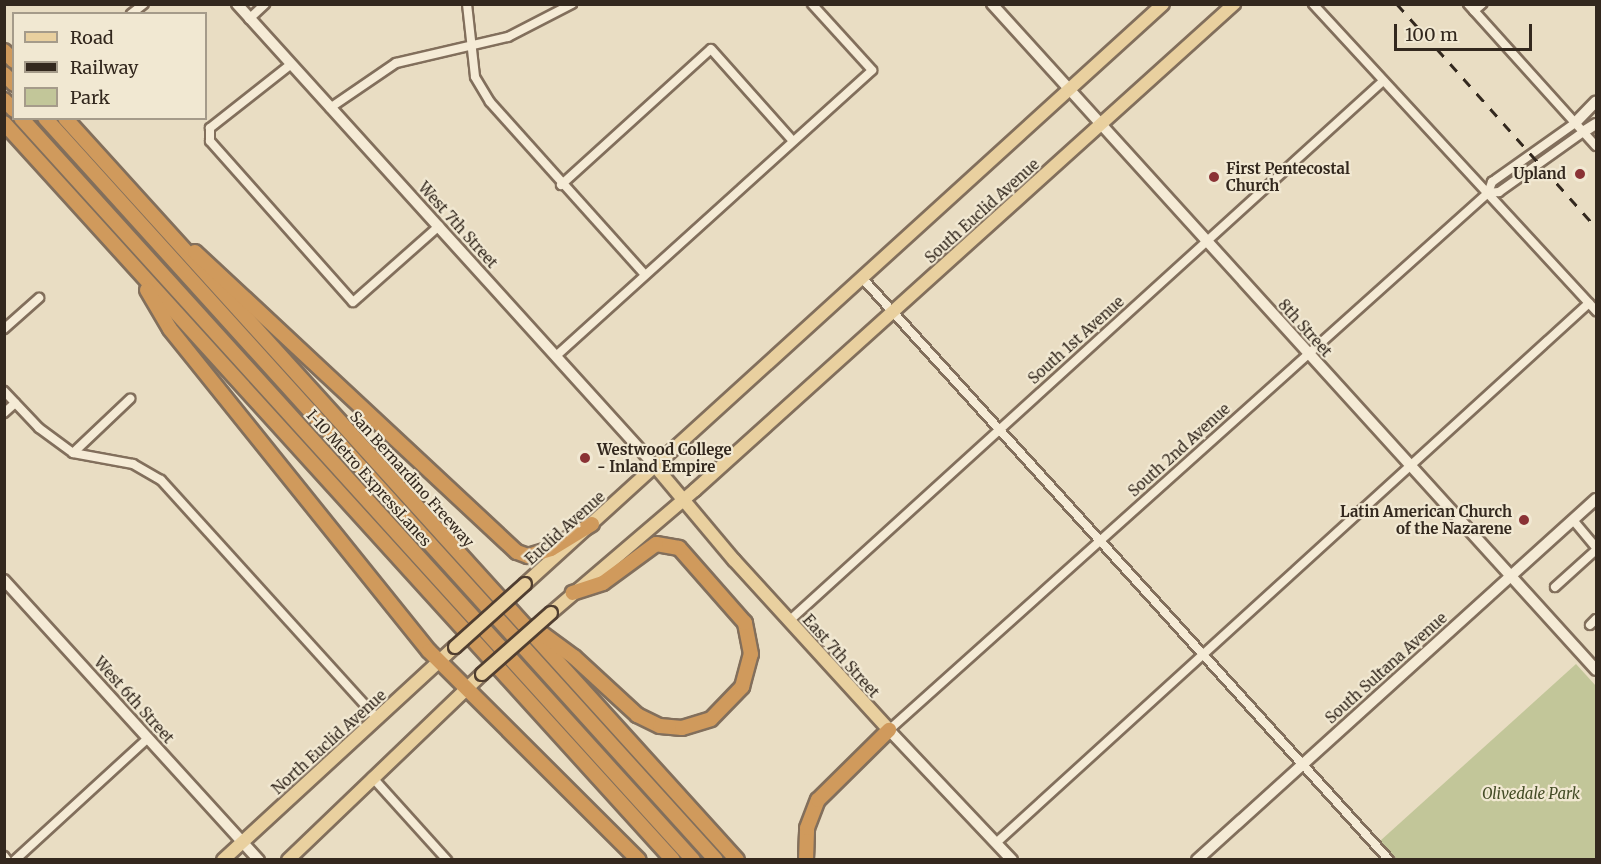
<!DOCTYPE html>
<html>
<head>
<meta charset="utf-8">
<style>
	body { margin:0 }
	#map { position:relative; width:1601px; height:864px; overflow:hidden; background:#e9ddc3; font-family:Merriweather,serif }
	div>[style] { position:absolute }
	.green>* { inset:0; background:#c2c699 }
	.roads { filter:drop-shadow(2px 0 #826f5c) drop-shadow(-2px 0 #826f5c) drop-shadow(0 2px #826f5c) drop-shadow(0 -2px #826f5c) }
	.street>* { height:8px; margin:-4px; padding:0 4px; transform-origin:4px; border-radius:4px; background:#f5ebd6 }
	.secondary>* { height:10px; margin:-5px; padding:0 5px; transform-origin:5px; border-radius:5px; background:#f5ebd6 }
	.primary>* { height:12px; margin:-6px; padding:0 6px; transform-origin:6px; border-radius:6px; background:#e9d09f }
	.highway>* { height:14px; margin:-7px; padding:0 7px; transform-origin:7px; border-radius:7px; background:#d09a5c }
	.rail>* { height:3px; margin-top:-1.5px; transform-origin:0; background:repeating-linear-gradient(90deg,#33281e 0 10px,transparent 0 20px) }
	.bridges { filter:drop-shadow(2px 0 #503e30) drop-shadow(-2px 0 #503e30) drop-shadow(0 2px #503e30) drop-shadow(0 -2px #503e30) }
	.primary-bridge>* { height:12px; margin:-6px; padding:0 6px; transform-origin:6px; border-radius:6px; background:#e9d09f }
	.dots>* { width:16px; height:16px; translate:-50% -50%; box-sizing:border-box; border:3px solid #f1e8d2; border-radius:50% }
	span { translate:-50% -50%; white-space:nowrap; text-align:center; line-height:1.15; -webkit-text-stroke:4.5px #f1e8d2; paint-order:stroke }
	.poi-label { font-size:15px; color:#33281e; font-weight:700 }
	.left { translate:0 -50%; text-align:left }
	.right { translate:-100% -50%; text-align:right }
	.street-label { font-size:15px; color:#33281e }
	.park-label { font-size:15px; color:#454d27; font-style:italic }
	.frame { position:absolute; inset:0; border:6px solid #33281e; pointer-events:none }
	.legend { position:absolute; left:12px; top:12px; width:195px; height:108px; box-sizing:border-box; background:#f1e8d2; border:2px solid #a59b8a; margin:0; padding:8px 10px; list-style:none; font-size:18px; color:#33281e }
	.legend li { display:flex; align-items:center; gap:12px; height:30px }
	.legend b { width:30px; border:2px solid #a59b8a }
	.scale { position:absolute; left:1394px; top:24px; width:138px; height:27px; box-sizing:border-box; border:3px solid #33281e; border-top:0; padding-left:8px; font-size:18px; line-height:21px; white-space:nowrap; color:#33281e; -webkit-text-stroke:4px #f1e8d2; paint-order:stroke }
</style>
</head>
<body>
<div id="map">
	<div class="green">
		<div style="clip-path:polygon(1576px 664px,1596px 686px,1596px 859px,1397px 859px,1380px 841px)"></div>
	</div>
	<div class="roads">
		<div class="street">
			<div style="left:467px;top:4px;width:73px;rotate:83.7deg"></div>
			<div style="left:475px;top:77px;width:29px;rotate:59deg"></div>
			<div style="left:490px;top:102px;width:232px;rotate:48.1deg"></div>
			<div style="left:1313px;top:4px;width:418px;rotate:47.3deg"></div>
			<div style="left:1468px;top:4px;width:191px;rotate:48deg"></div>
			<div style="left:1474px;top:11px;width:11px;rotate:-41deg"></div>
			<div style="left:131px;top:14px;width:16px;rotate:-38deg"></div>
			<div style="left:249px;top:19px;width:22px;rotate:-43deg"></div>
			<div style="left:290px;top:65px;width:102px;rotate:141.8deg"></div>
			<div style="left:210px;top:128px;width:13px;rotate:90deg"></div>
			<div style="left:210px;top:141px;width:215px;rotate:48.4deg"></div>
			<div style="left:353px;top:302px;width:115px;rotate:-41.5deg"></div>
			<div style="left:330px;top:108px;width:80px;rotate:-34.3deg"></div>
			<div style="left:396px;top:63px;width:115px;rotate:-13.1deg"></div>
			<div style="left:508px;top:37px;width:72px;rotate:-27.3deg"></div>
			<div style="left:561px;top:185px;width:202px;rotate:-42.2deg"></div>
			<div style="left:711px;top:49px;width:123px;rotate:48.3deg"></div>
			<div style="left:1488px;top:193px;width:11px;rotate:-5deg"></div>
			<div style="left:1499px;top:192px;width:103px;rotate:-35.5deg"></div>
			<div style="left:863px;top:279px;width:784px;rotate:47.84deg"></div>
			<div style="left:4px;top:329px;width:47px;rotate:-41.5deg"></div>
			<div style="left:556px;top:356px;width:426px;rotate:-42.1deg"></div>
			<div style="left:872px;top:70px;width:89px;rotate:-132.3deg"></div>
			<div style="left:4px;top:391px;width:51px;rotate:46.6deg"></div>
			<div style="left:39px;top:428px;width:42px;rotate:36.3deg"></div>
			<div style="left:73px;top:453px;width:61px;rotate:10.4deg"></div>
			<div style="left:133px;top:464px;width:32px;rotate:30deg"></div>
			<div style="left:161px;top:480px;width:321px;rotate:47.8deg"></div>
			<div style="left:4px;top:413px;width:15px;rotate:-42deg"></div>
			<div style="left:73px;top:453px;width:79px;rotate:-43.5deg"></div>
			<div style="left:1573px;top:520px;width:35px;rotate:50deg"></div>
			<div style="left:1555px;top:587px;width:55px;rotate:-42.1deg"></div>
			<div style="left:789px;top:621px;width:803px;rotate:-42.27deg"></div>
			<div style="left:1590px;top:625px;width:8px;rotate:-45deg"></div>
			<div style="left:889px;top:730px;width:804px;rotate:-41.88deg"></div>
			<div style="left:1488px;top:193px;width:12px;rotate:-70deg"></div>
			<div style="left:1492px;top:182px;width:102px;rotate:-35.4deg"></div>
			<div style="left:372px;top:777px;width:112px;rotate:47.9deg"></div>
			<div style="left:996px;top:843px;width:802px;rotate:-42.32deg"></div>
			<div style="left:4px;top:856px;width:5px;rotate:53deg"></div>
			<div style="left:15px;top:860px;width:180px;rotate:-42.5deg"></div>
		</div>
		<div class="secondary">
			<div style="left:237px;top:4px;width:623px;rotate:47.86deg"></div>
			<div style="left:992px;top:4px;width:899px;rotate:47.79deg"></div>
			<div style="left:1575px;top:123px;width:30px;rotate:-46deg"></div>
			<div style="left:1583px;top:132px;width:15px;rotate:-32deg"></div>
			<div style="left:4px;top:580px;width:379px;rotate:47.7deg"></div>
			<div style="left:889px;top:730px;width:179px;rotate:46.6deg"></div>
			<div style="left:1197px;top:860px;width:538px;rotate:-42.14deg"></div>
		</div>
		<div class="primary">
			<div style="left:655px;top:466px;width:123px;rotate:50deg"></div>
			<div style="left:734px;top:560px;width:230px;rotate:47.6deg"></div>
			<div style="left:525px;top:584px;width:862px;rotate:-42.27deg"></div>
			<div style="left:551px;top:613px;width:189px;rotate:-40.5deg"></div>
			<div style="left:695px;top:490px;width:726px;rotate:-42.04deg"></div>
			<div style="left:223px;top:860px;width:315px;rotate:-42.6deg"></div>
			<div style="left:288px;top:860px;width:269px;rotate:-43.8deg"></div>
		</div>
		<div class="highway">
			<div style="left:4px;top:51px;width:14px;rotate:45deg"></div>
			<div style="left:4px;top:74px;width:14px;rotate:45deg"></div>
			<div style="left:4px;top:100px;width:14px;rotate:45deg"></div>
			<div style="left:21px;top:118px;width:1001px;rotate:47.83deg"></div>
			<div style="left:45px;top:118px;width:1000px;rotate:47.88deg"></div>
			<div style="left:65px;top:118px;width:1001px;rotate:47.83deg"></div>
			<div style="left:4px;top:123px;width:995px;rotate:47.77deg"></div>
			<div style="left:195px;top:252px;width:440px;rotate:43deg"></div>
			<div style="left:517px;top:552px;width:12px;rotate:20deg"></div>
			<div style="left:528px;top:556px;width:24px;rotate:-17deg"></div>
			<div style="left:551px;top:549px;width:48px;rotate:-31.4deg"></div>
			<div style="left:147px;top:290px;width:45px;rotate:59.5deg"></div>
			<div style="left:170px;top:329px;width:413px;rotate:51.2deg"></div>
			<div style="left:429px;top:651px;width:296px;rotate:44.9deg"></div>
			<div style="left:533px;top:627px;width:51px;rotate:36.2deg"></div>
			<div style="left:574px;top:657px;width:86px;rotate:42.6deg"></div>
			<div style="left:637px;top:715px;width:25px;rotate:26deg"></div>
			<div style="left:660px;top:726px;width:22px;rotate:5deg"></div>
			<div style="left:682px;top:728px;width:30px;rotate:-17deg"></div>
			<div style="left:711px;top:719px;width:45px;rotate:-45.9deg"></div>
			<div style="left:742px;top:687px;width:34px;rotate:-75deg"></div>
			<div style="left:751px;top:654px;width:32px;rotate:-101deg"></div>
			<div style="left:745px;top:623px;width:100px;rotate:-131.3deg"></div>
			<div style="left:679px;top:548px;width:23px;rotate:-170deg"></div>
			<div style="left:656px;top:544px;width:66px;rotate:143.7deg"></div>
			<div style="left:603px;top:583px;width:32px;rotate:162deg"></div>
			<div style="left:806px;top:860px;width:32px;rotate:-88deg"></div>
			<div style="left:807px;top:828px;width:30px;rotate:-69deg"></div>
			<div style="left:818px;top:800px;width:100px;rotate:-44.6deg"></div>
		</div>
	</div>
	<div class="rail">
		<div style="left:1397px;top:4px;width:299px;rotate:48.3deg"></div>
	</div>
	<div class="bridges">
		<div class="primary-bridge">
			<div style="left:455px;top:647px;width:94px;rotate:-42deg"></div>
			<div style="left:482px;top:674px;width:92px;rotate:-41.5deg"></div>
		</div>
	</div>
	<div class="dots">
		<div style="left:1580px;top:174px;background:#8a3235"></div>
		<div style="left:1214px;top:177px;background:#8a3235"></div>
		<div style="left:585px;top:458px;background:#8a3235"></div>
		<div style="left:1524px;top:520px;background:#8a3235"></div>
	</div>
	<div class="poi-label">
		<span class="left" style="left:1226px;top:177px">First Pentecostal<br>Church</span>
		<span class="right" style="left:1566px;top:174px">Upland</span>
		<span class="left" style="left:597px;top:458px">Westwood College<br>- Inland Empire</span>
		<span class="right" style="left:1512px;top:520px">Latin American Church<br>of the Nazarene</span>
	</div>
	<div class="street-label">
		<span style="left:982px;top:211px;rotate:-42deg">South Euclid Avenue</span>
		<span style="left:458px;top:225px;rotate:48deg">West 7th Street</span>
		<span style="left:1305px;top:328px;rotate:48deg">8th Street</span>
		<span style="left:1076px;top:340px;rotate:-42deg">South 1st Avenue</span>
		<span style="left:1179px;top:450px;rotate:-42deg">South 2nd Avenue</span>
		<span style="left:369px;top:478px;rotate:48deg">I-10 Metro ExpressLanes</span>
		<span style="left:412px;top:479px;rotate:48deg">San Bernardino Freeway</span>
		<span style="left:565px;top:528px;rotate:-42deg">Euclid Avenue</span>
		<span style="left:841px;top:656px;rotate:48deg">East 7th Street</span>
		<span style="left:1386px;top:668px;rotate:-42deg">South Sultana Avenue</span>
		<span style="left:134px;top:700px;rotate:48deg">West 6th Street</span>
		<span style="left:329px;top:742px;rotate:-42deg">North Euclid Avenue</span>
	</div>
	<div class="park-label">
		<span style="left:1531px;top:794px">Olivedale Park</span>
	</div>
	<div class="frame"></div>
	<ul class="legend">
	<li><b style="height:8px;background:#e9d09f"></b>Road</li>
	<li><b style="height:8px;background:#33281e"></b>Railway</li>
	<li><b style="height:16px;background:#c2c699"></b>Park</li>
	</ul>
	<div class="scale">100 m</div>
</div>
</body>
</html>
